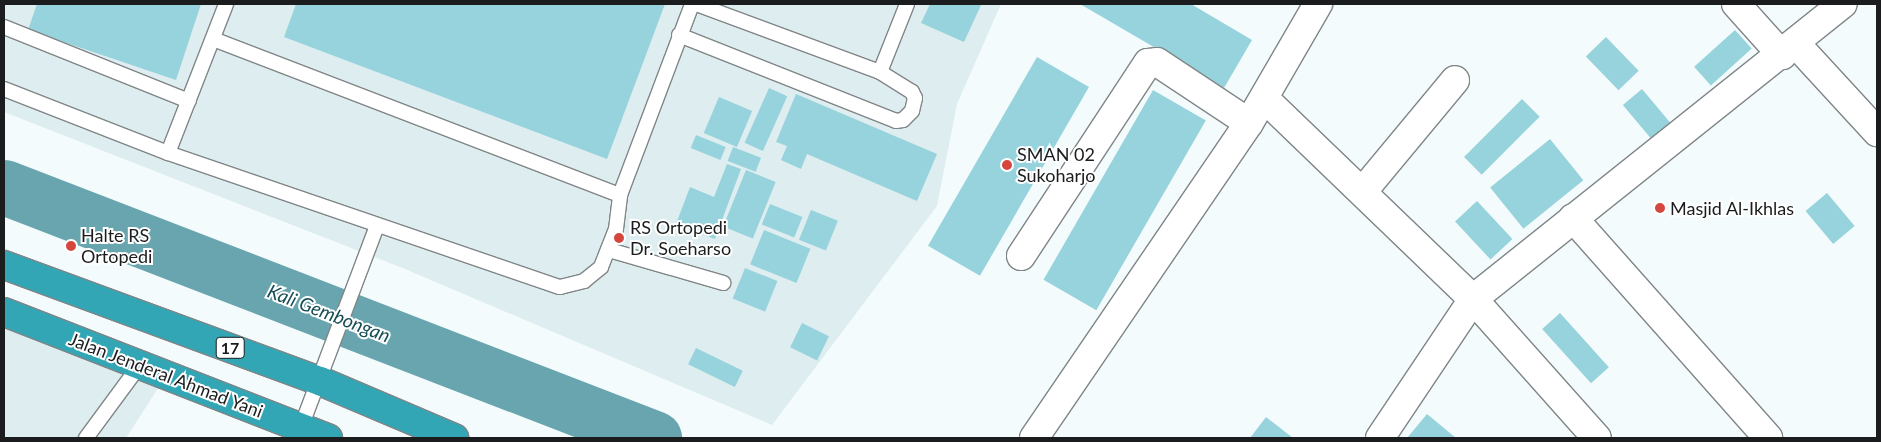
<!DOCTYPE html>
<html>
<head>
<meta charset="utf-8">
<style>
	body { margin:0 }
	#map { position:relative; width:1881px; height:442px; overflow:hidden; background:#f4fbfc; font-family:Lato,sans-serif }
	div>[style] { position:absolute }
	.built>* { inset:0; background:#deedef }
	.river>* { height:55px; margin:-27.5px; padding:0 27.5px; transform-origin:27.5px; border-radius:27.5px; background:#69a5ae }
	.building>* { inset:0; background:#97d3dc; transform-origin:0 0 }
	.roads { filter:drop-shadow(1px 0 #808687) drop-shadow(-1px 0 #808687) drop-shadow(0 1px #808687) drop-shadow(0 -1px #808687) }
	.lane>* { height:14px; margin:-7px; padding:0 7px; transform-origin:7px; border-radius:7px; background:#fff }
	.street>* { height:28px; margin:-14px; padding:0 14px; transform-origin:14px; border-radius:14px; background:#fff }
	.highway>* { height:28px; margin:-14px; padding:0 14px; transform-origin:14px; border-radius:14px; background:#33a6b5 }
	.dots>* { width:14px; height:14px; translate:-50% -50%; box-sizing:border-box; border:2px solid #fff; border-radius:50% }
	span { translate:-50% -50%; white-space:nowrap; text-align:center; line-height:1.15; -webkit-text-stroke:4px #fff; paint-order:stroke }
	.shield-label span { padding:1px 4px; background:#fff; border:1px solid; border-radius:4px; -webkit-text-stroke-width:0 }
	.shield-label { font-size:16px; color:#1a1c1d; font-weight:700 }
	.poi-label { font-size:18px; color:#1a1c1d }
	.left { translate:0 -50%; text-align:left }
	.street-label { font-size:18px; color:#1a1c1d }
	.water-label { font-size:19px; color:#174d54; font-style:italic }
	.frame { position:absolute; inset:0; border:5px solid #1a1c1d; pointer-events:none }
</style>
</head>
<body>
<div id="map">
	<div class="built">
		<div style="clip-path:polygon(4px 4px,1001px 4px,957px 104px,937px 206px,772px 425px,405px 269px,4px 112px)"></div>
		<div style="clip-path:polygon(4px 326px,162px 382px,126px 438px,4px 438px)"></div>
	</div>
	<div class="river">
		<div style="left:4px;top:187px;width:697px;rotate:21.11deg"></div>
	</div>
	<div class="building">
		<div style="clip-path:polygon(37px 4px,201px 4px,176px 80px,28px 30px)"></div>
		<div style="clip-path:polygon(296px 4px,665px 4px,607px 159px,284px 37px)"></div>
		<div style="clip-path:polygon(930px 4px,981px 5px,964px 42px,921px 23px)"></div>
		<div style="clip-path:polygon(1080px 4px,1191px 4px,1252px 40px,1224px 88px)"></div>
		<div style="left:1735px;top:30px;width:25px;height:55px;rotate:48deg"></div>
		<div style="left:1606px;top:37px;width:47px;height:28px;rotate:46deg"></div>
		<div style="left:1037px;top:57px;width:60px;height:218px;rotate:30deg"></div>
		<div style="left:769px;top:88px;width:20px;height:60px;rotate:24deg"></div>
		<div style="left:1642px;top:89px;width:48px;height:25px;rotate:50deg"></div>
		<div style="left:1153px;top:90px;width:61px;height:219px;rotate:30deg"></div>
		<div style="clip-path:polygon(796px 94px,937px 154px,917px 201px,807px 154px,801px 169px,781px 160px,787px 146px,776px 142px)"></div>
		<div style="left:719px;top:97px;width:36px;height:39px;rotate:23deg"></div>
		<div style="left:1522px;top:99px;width:25px;height:82px;rotate:45deg"></div>
		<div style="left:696px;top:135px;width:32px;height:14px;rotate:22deg"></div>
		<div style="left:1550px;top:139px;width:53px;height:77px;rotate:51deg"></div>
		<div style="left:733px;top:147px;width:30px;height:15px;rotate:21deg"></div>
		<div style="clip-path:polygon(727px 164px,741px 169px,715px 239px,676px 224px,690px 187px,714px 197px)"></div>
		<div style="left:746px;top:170px;width:32px;height:61px;rotate:22deg"></div>
		<div style="left:1827px;top:193px;width:43px;height:28px;rotate:50deg"></div>
		<div style="left:1477px;top:201px;width:52px;height:30px;rotate:47deg"></div>
		<div style="left:770px;top:204px;width:35px;height:22px;rotate:22deg"></div>
		<div style="left:811px;top:210px;width:29px;height:32px;rotate:22deg"></div>
		<div style="left:764px;top:230px;width:50px;height:37px;rotate:22deg"></div>
		<div style="left:745px;top:268px;width:35px;height:33px;rotate:22deg"></div>
		<div style="left:1560px;top:313px;width:73px;height:24px;rotate:48deg"></div>
		<div style="left:802px;top:323px;width:30px;height:27px;rotate:26deg"></div>
		<div style="left:696px;top:348px;width:52px;height:18px;rotate:26deg"></div>
		<div style="clip-path:polygon(1427px 414px,1456px 438px,1407px 438px)"></div>
		<div style="clip-path:polygon(1266px 417px,1293px 438px,1250px 438px)"></div>
	</div>
	<div class="roads">
		<div class="lane">
			<div style="left:4px;top:27px;width:199px;rotate:21.8deg"></div>
			<div style="left:679px;top:35px;width:233px;rotate:21.6deg"></div>
			<div style="left:896px;top:121px;width:7px;rotate:-8deg"></div>
			<div style="left:903px;top:120px;width:13px;rotate:-45deg"></div>
			<div style="left:912px;top:111px;width:13px;rotate:-77deg"></div>
			<div style="left:915px;top:98px;width:7px;rotate:-117deg"></div>
			<div style="left:912px;top:92px;width:38px;rotate:-148deg"></div>
			<div style="left:880px;top:72px;width:196px;rotate:-159.7deg"></div>
			<div style="left:213px;top:39px;width:436px;rotate:21deg"></div>
			<div style="left:620px;top:195px;width:204px;rotate:-69.3deg"></div>
			<div style="left:880px;top:72px;width:73px;rotate:-68.3deg"></div>
			<div style="left:4px;top:89px;width:176px;rotate:21.3deg"></div>
			<div style="left:168px;top:153px;width:160px;rotate:-68.7deg"></div>
			<div style="left:168px;top:153px;width:414px;rotate:18.9deg"></div>
			<div style="left:560px;top:287px;width:25px;rotate:-14deg"></div>
			<div style="left:584px;top:281px;width:22px;rotate:-39deg"></div>
			<div style="left:601px;top:267px;width:41px;rotate:-68.5deg"></div>
			<div style="left:616px;top:229px;width:34px;rotate:-83deg"></div>
			<div style="left:609px;top:250px;width:119px;rotate:16.1deg"></div>
			<div style="left:301px;top:427px;width:215px;rotate:-69.3deg"></div>
			<div style="left:86px;top:438px;width:89px;rotate:-53.6deg"></div>
		</div>
		<div class="street">
			<div style="left:1736px;top:4px;width:69px;rotate:48deg"></div>
			<div style="left:1796px;top:44px;width:120px;rotate:47.4deg"></div>
			<div style="left:1265px;top:99px;width:289px;rotate:43.9deg"></div>
			<div style="left:1473px;top:299px;width:186px;rotate:48.3deg"></div>
			<div style="left:1363px;top:191px;width:144px;rotate:-50.3deg"></div>
			<div style="left:1573px;top:218px;width:294px;rotate:48.4deg"></div>
			<div style="left:1021px;top:256px;width:231px;rotate:-56.7deg"></div>
			<div style="left:1148px;top:63px;width:9px;rotate:-6deg"></div>
			<div style="left:1157px;top:62px;width:110px;rotate:33.5deg"></div>
			<div style="left:1034px;top:438px;width:381px;rotate:-55.7deg"></div>
			<div style="left:1249px;top:123px;width:138px;rotate:-59.9deg"></div>
			<div style="left:1380px;top:438px;width:167px;rotate:-56.2deg"></div>
			<div style="left:1473px;top:299px;width:473px;rotate:-38.6deg"></div>
		</div>
		<div class="highway">
			<div style="left:4px;top:265px;width:337px;rotate:20.2deg"></div>
			<div style="left:320px;top:381px;width:146px;rotate:23deg"></div>
			<div style="left:4px;top:312px;width:348px;rotate:21.3deg"></div>
		</div>
	</div>
	<div class="dots">
		<div style="left:1007px;top:165px;background:#d5473e"></div>
		<div style="left:1660px;top:208px;background:#d5473e"></div>
		<div style="left:619px;top:238px;background:#d5473e"></div>
		<div style="left:71px;top:246px;background:#d5473e"></div>
	</div>
	<div class="shield-label">
		<span style="left:230px;top:348px">17</span>
	</div>
	<div class="poi-label">
		<span class="left" style="left:1017px;top:165px">SMAN 02<br>Sukoharjo</span>
		<span class="left" style="left:1670px;top:208px">Masjid Al-Ikhlas</span>
		<span class="left" style="left:630px;top:238px">RS Ortopedi<br>Dr. Soeharso</span>
		<span class="left" style="left:81px;top:246px">Halte RS<br>Ortopedi</span>
	</div>
	<div class="street-label">
		<span style="left:166px;top:375px;rotate:21deg">Jalan Jenderal Ahmad Yani</span>
	</div>
	<div class="water-label">
		<span style="left:329px;top:313px;rotate:21deg">Kali Gembongan</span>
	</div>
	<div class="frame"></div>
</div>
</body>
</html>
